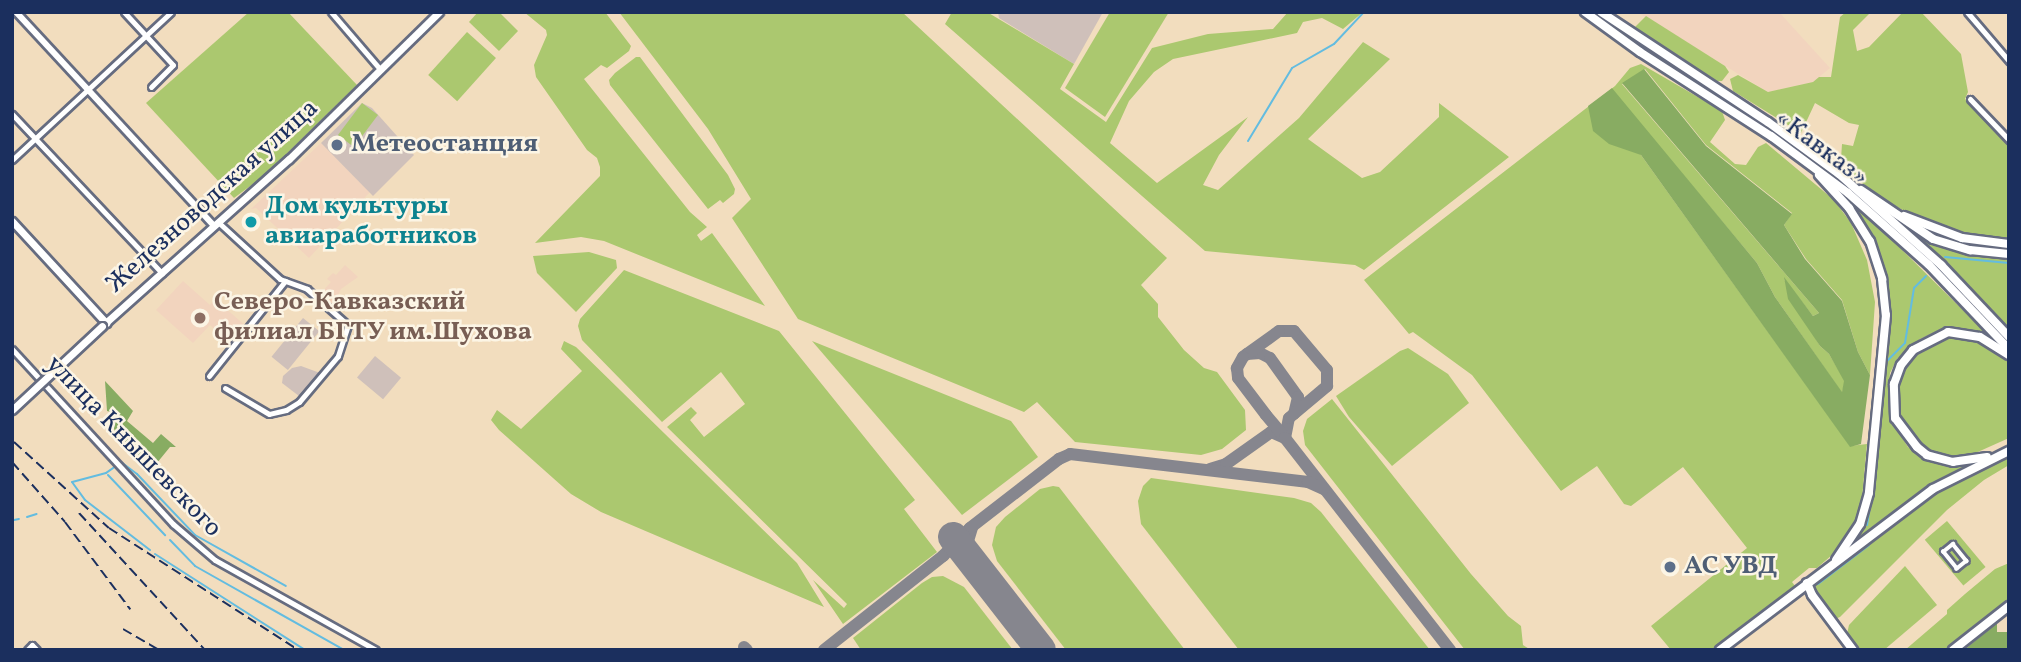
<!DOCTYPE html>
<html>
<head>
<meta charset="utf-8">
<style>
	body { margin:0 }
	#map { position:relative; width:2021px; height:662px; overflow:hidden; background:#f2ddbe; font-family:Vollkorn,serif }
	div>[style] { position:absolute }
	.built>* { inset:0; background:#f2d4be }
	.industrial>* { inset:0; background:#cfc0ba; transform-origin:0 0 }
	.green>* { inset:0; background:#abc86f; transform-origin:0 0 }
	.forest>* { inset:0; background:#88ac62 }
	.stream>* { height:2px; margin:-1px; padding:0 1px; transform-origin:1px; border-radius:1px; background:#63bce0 }
	.taxiway>* { height:12px; margin:-6px; padding:0 6px; transform-origin:6px; border-radius:6px; background:#86868e }
	.runway>* { height:30px; margin:-15px; padding:0 15px; transform-origin:15px; border-radius:15px; background:#86868e }
	.roads { filter:drop-shadow(2px 0 #666c80) drop-shadow(-2px 0 #666c80) drop-shadow(0 2px #666c80) drop-shadow(0 -2px #666c80) }
	.pedestrian>* { height:3.5px; margin:-1.75px; padding:0 1.75px; transform-origin:1.75px; border-radius:1.75px; background:#fff }
	.minor>* { height:5px; margin:-2.5px; padding:0 2.5px; transform-origin:2.5px; border-radius:2.5px; background:#fff }
	.tertiary>* { height:6px; margin:-3px; padding:0 3px; transform-origin:3px; border-radius:3px; background:#fff }
	.secondary>* { height:7px; margin:-3.5px; padding:0 3.5px; transform-origin:3.5px; border-radius:3.5px; background:#fff }
	.primary>* { height:8px; margin:-4px; padding:0 4px; transform-origin:4px; border-radius:4px; background:#fff }
	.trunk>* { height:8px; margin:-4px; padding:0 4px; transform-origin:4px; border-radius:4px; background:#fff }
	.rail>* { height:2px; margin-top:-1px; transform-origin:0; background:repeating-linear-gradient(90deg,#1b2f5e 0 10px,transparent 0 15px) }
	.bridges { filter:drop-shadow(2px 0 #666c80) drop-shadow(-2px 0 #666c80) drop-shadow(0 2px #666c80) drop-shadow(0 -2px #666c80) }
	.secondary-bridge>* { height:7px; margin:-3.5px; padding:0 3.5px; transform-origin:3.5px; border-radius:3.5px; background:#fff }
	.dots>* { width:19px; height:19px; translate:-50% -50%; box-sizing:border-box; border:4px solid #fcf5e5; border-radius:50% }
	span { translate:-50% -50%; white-space:nowrap; text-align:center; line-height:1.15; -webkit-text-stroke:5px #fcf5e5; paint-order:stroke }
	.service-label { font-size:26px; color:#4e5e75; font-weight:700 }
	.left { translate:0 -50%; text-align:left }
	.street-label { font-size:26px; color:#1b2f5e }
	.culture-label { font-size:26px; color:#0d838f; font-weight:700 }
	.education-label { font-size:26px; color:#785e54; font-weight:700 }
	.frame { position:absolute; inset:0; border:14px solid #1b2f5e; pointer-events:none }
</style>
</head>
<body>
<div id="map">
	<div class="built">
		<div style="clip-path:polygon(1637px 12px,1779px 12px,1830px 68px,1813px 82px,1768px 92px)"></div>
		<div style="clip-path:polygon(321px 143px,370px 192px,309px 258px,256px 208px,251px 209px)"></div>
		<div style="clip-path:polygon(345px 265px,358px 277px,341px 289px,333px 306px,320px 294px,331px 282px,327px 279px,333px 273px,336px 275px)"></div>
		<div style="clip-path:polygon(183px 281px,210px 305px,215px 299px,248px 328px,232px 345px,210px 325px,193px 343px,156px 310px)"></div>
	</div>
	<div class="industrial">
		<div style="clip-path:polygon(998px 12px,1103px 12px,1074px 64px,999px 18px)"></div>
		<div style="clip-path:polygon(362px 103px,372px 108px,414px 155px,373px 196px,321px 143px)"></div>
		<div style="left:303px;top:318px;width:21px;height:50px;rotate:39deg"></div>
		<div style="left:375px;top:356px;width:34px;height:28px;rotate:40deg"></div>
		<div style="clip-path:polygon(301px 366px,320px 373px,299px 396px,282px 383px,283px 376px,292px 368px)"></div>
	</div>
	<div class="green">
		<div style="clip-path:polygon(249px 12px,288px 12px,357px 85px,265px 175px,234px 198px,146px 103px)"></div>
		<div style="clip-path:polygon(478px 12px,499px 12px,518px 31px,499px 51px,469px 22px)"></div>
		<div style="clip-path:polygon(524px 12px,605px 12px,631px 46px,629px 51px,607px 68px,601px 65px,584px 79px,690px 212px,707px 227px,697px 235px,701px 241px,712px 233px,765px 306px,604px 241px,581px 237px,535px 243px,600px 176px,600px 167px,597px 158px,587px 150px,536px 77px,534px 65px,547px 35px,546px 30px)"></div>
		<div style="clip-path:polygon(619px 12px,902px 12px,1167px 258px,1141px 285px,1158px 304px,1158px 317px,1184px 350px,1204px 368px,1217px 372px,1245px 410px,1246px 430px,1222px 449px,1201px 455px,1075px 442px,1037px 402px,1024px 412px,798px 319px,732px 218px,751px 199px,708px 129px)"></div>
		<div style="clip-path:polygon(952px 12px,987px 12px,1074px 64px,1060px 89px,1106px 122px,1152px 48px,1208px 34px,1273px 29px,1288px 12px,1363px 12px,1343px 29px,1322px 18px,1303px 22px,1297px 33px,1173px 59px,1154px 72px,1129px 101px,1110px 143px,1157px 183px,1248px 117px,1219px 155px,1203px 185px,1218px 190px,1299px 118px,1363px 42px,1390px 59px,1308px 139px,1362px 178px,1380px 172px,1439px 117px,1439px 103px,1509px 157px,1364px 270px,1355px 265px,1205px 251px,945px 24px)"></div>
		<div style="clip-path:polygon(1110px 12px,1169px 12px,1105px 117px,1065px 88px)"></div>
		<div style="clip-path:polygon(1846px 12px,1871px 12px,1853px 30px,1857px 51px,1869px 47px,1903px 12px,1921px 12px,1961px 54px,1968px 92px,1965px 99px,2009px 145px,2009px 238px,1974px 236px,1927px 223px,1890px 203px,1847px 172px,1841px 159px,1842px 144px,1853px 146px,1859px 125px,1849px 123px,1815px 103px,1801px 133px,1733px 91px,1730px 79px,1738px 75px,1768px 92px,1813px 82px,1819px 77px,1831px 77px,1840px 17px)"></div>
		<div style="clip-path:polygon(1646px 16px,1725px 66px,1729px 72px,1722px 81px,1717px 81px,1644px 38px,1635px 27px)"></div>
		<div style="left:467px;top:32px;width:39px;height:58px;rotate:42deg"></div>
		<div style="clip-path:polygon(636px 57px,640px 57px,728px 175px,735px 189px,734px 194px,723px 203px,720px 200px,708px 209px,610px 85px,609px 80px,615px 73px)"></div>
		<div style="clip-path:polygon(1641px 64px,1722px 111px,1725px 120px,1710px 142px,1735px 164px,1746px 165px,1758px 147px,1766px 143px,1834px 200px,1851px 223px,1867px 260px,1875px 302px,1870px 375px,1858px 352px,1842px 300px,1806px 259px,1784px 225px,1792px 213px,1706px 145px,1645px 69px,1622px 84px,1819px 313px,1813px 316px,1784px 279px,1808px 326px,1820px 346px,1829px 354px,1845px 381px,1842px 393px,1775px 297px,1757px 263px,1611px 89px,1641px 155px,1850px 446px,1867px 444px,1861px 510px,1840px 548px,1817px 568px,1809px 568px,1792px 582px,1795px 586px,1712px 650px,1671px 650px,1651px 626px,1747px 548px,1683px 467px,1631px 506px,1624px 504px,1597px 466px,1561px 491px,1472px 375px,1413px 332px,1409px 334px,1364px 280px,1615px 86px,1630px 68px)"></div>
		<div style="left:362px;top:103px;width:20px;height:40px;rotate:37deg"></div>
		<div style="clip-path:polygon(1844px 196px,1873px 221px,1992px 339px,1962px 330px,1941px 329px,1920px 339px,1897px 359px,1890px 373px,1888px 404px,1890px 420px,1899px 433px,1908px 447px,1926px 459px,1947px 466px,1972px 465px,1948px 477px,1855px 542px,1861px 527px,1889px 317px,1865px 228px)"></div>
		<div style="clip-path:polygon(1910px 231px,1958px 252px,2009px 258px,2009px 333px)"></div>
		<div style="clip-path:polygon(589px 252px,616px 260px,617px 268px,576px 312px,537px 273px,533px 256px)"></div>
		<div style="clip-path:polygon(624px 270px,779px 331px,915px 500px,904px 509px,937px 552px,843px 624px,813px 580px,844px 608px,847px 604px,667px 427px,691px 407px,697px 413px,690px 420px,704px 437px,745px 404px,721px 372px,662px 422px,582px 340px,578px 326px,580px 319px)"></div>
		<div style="clip-path:polygon(1958px 336px,1975px 340px,2009px 362px,2009px 438px,1971px 455px,1951px 457px,1927px 451px,1912px 439px,1898px 416px,1898px 386px,1910px 359px,1921px 349px,1944px 338px)"></div>
		<div style="clip-path:polygon(564px 341px,576px 347px,797px 563px,824px 607px,601px 512px,571px 494px,499px 430px,491px 420px,497px 410px,521px 429px,582px 371px,561px 349px)"></div>
		<div style="clip-path:polygon(812px 341px,1011px 421px,1038px 457px,962px 515px)"></div>
		<div style="clip-path:polygon(1408px 348px,1448px 374px,1469px 403px,1392px 466px,1349px 417px,1336px 396px,1400px 351px)"></div>
		<div style="clip-path:polygon(1332px 399px,1471px 574px,1508px 616px,1521px 626px,1523px 645px,1531px 650px,1465px 650px,1305px 445px,1303px 431px,1307px 419px)"></div>
		<div style="clip-path:polygon(2009px 454px,2009px 465px,1984px 480px,1947px 510px,1840px 617px,1835px 619px,1812px 590px,1813px 584px,1942px 489px)"></div>
		<div style="clip-path:polygon(1151px 478px,1294px 498px,1311px 503px,1321px 512px,1430px 650px,1239px 650px,1141px 524px,1138px 501px,1143px 486px)"></div>
		<div style="clip-path:polygon(1053px 486px,1059px 487px,1185px 650px,1066px 650px,997px 561px,992px 545px,996px 527px,1005px 517px,1040px 489px)"></div>
		<div style="left:1947px;top:521px;width:60px;height:29px;rotate:50deg"></div>
		<div style="clip-path:polygon(2009px 563px,2009px 600px,1947px 650px,1905px 650px,1947px 614px,1947px 610px,1965px 594px,1995px 569px)"></div>
		<div style="clip-path:polygon(1905px 566px,1937px 605px,1884px 650px,1860px 650px,1847px 634px,1849px 625px)"></div>
		<div style="clip-path:polygon(943px 576px,964px 587px,1013px 650px,861px 650px,853px 638px,922px 583px,932px 577px)"></div>
	</div>
	<div class="forest">
		<div style="clip-path:polygon(1644px 69px,1706px 146px,1792px 214px,1784px 225px,1805px 259px,1842px 301px,1858px 352px,1870px 375px,1861px 444px,1850px 447px,1641px 155px,1609px 144px,1593px 131px,1588px 106px,1612px 88px,1757px 263px,1775px 297px,1842px 392px,1844px 381px,1829px 354px,1820px 346px,1788px 299px,1784px 277px,1813px 316px,1819px 313px,1622px 83px)"></div>
		<div style="clip-path:polygon(105px 381px,133px 411px,127px 421px,153px 443px,161px 434px,176px 447px,170px 447px,152px 469px,115px 432px,113px 425px,115px 413px,107px 411px)"></div>
		<div style="clip-path:polygon(1997px 623px,1997px 632px,2009px 632px,2009px 650px,1964px 650px)"></div>
	</div>
	<div class="stream">
		<div style="left:1248px;top:141px;width:85px;rotate:-58.9deg"></div>
		<div style="left:1292px;top:68px;width:48px;rotate:-29.7deg"></div>
		<div style="left:1334px;top:44px;width:44px;rotate:-46.8deg"></div>
		<div style="left:1945px;top:257px;width:64px;rotate:5.4deg"></div>
		<div style="left:1882px;top:399px;width:37px;rotate:-84deg"></div>
		<div style="left:1886px;top:362px;width:27px;rotate:-45deg"></div>
		<div style="left:1905px;top:343px;width:56px;rotate:-80.7deg"></div>
		<div style="left:1914px;top:288px;width:17px;rotate:-45deg"></div>
		<div style="left:12px;top:425px;width:3px;rotate:72deg"></div>
		<div style="left:121px;top:462px;width:20px;rotate:37deg"></div>
		<div style="left:137px;top:474px;width:84px;rotate:46.4deg"></div>
		<div style="left:195px;top:535px;width:104px;rotate:29.3deg"></div>
		<div style="left:116px;top:466px;width:12px;rotate:145deg"></div>
		<div style="left:106px;top:473px;width:35px;rotate:165deg"></div>
		<div style="left:72px;top:482px;width:22px;rotate:54deg"></div>
		<div style="left:85px;top:500px;width:82px;rotate:37.6deg"></div>
		<div style="left:108px;top:475px;width:83px;rotate:46.5deg"></div>
		<div style="left:1873px;top:490px;width:82px;rotate:-84.4deg"></div>
		<div style="left:27px;top:517px;width:10px;rotate:-17deg"></div>
		<div style="left:14px;top:520px;width:5px;rotate:-11deg"></div>
		<div style="left:1867px;top:525px;width:30px;rotate:-81deg"></div>
		<div style="left:170px;top:540px;width:36px;rotate:46deg"></div>
		<div style="left:195px;top:566px;width:171px;rotate:29.4deg"></div>
		<div style="left:155px;top:554px;width:178px;rotate:32.6deg"></div>
		<div style="left:1818px;top:584px;width:64px;rotate:-37.4deg"></div>
	</div>
	<div class="taxiway">
		<div style="left:1247px;top:354px;width:13px;rotate:-4deg"></div>
		<div style="left:1260px;top:353px;width:11px;rotate:27deg"></div>
		<div style="left:1270px;top:358px;width:48px;rotate:54.3deg"></div>
		<div style="left:1298px;top:397px;width:17px;rotate:103deg"></div>
		<div style="left:1210px;top:469px;width:17px;rotate:-17deg"></div>
		<div style="left:1226px;top:464px;width:55px;rotate:-35.4deg"></div>
		<div style="left:1271px;top:432px;width:15px;rotate:23deg"></div>
		<div style="left:1285px;top:438px;width:20px;rotate:-79deg"></div>
		<div style="left:1289px;top:418px;width:50px;rotate:-40.1deg"></div>
		<div style="left:1327px;top:386px;width:16px;rotate:-90deg"></div>
		<div style="left:1327px;top:370px;width:51px;rotate:-130.2deg"></div>
		<div style="left:1294px;top:331px;width:15px;rotate:180deg"></div>
		<div style="left:1279px;top:331px;width:44px;rotate:144.2deg"></div>
		<div style="left:1243px;top:357px;width:13px;rotate:119deg"></div>
		<div style="left:1237px;top:368px;width:10px;rotate:84deg"></div>
		<div style="left:1238px;top:378px;width:46px;rotate:52.9deg"></div>
		<div style="left:1266px;top:415px;width:30px;rotate:50deg"></div>
		<div style="left:1285px;top:438px;width:269px;rotate:52.1deg"></div>
		<div style="left:971px;top:561px;width:20px;rotate:-99deg"></div>
		<div style="left:968px;top:541px;width:14px;rotate:-73deg"></div>
		<div style="left:744px;top:647px;width:4px;rotate:45deg"></div>
		<div style="left:824px;top:650px;width:152px;rotate:-38.3deg"></div>
		<div style="left:943px;top:556px;width:39px;rotate:-46deg"></div>
		<div style="left:970px;top:528px;width:113px;rotate:-37.8deg"></div>
		<div style="left:1059px;top:459px;width:12px;rotate:-24deg"></div>
		<div style="left:1070px;top:454px;width:240px;rotate:6.7deg"></div>
		<div style="left:1308px;top:482px;width:17px;rotate:24deg"></div>
	</div>
	<div class="runway">
		<div style="left:953px;top:537px;width:143px;rotate:52.1deg"></div>
	</div>
	<div class="roads">
		<div class="pedestrian">
			<div style="left:1953px;top:544px;width:22px;rotate:51deg"></div>
			<div style="left:1967px;top:561px;width:13px;rotate:141deg"></div>
			<div style="left:1957px;top:569px;width:22px;rotate:-129deg"></div>
			<div style="left:1943px;top:552px;width:13px;rotate:-39deg"></div>
		</div>
		<div class="minor">
			<div style="left:124px;top:12px;width:72px;rotate:47.2deg"></div>
			<div style="left:173px;top:65px;width:31px;rotate:135deg"></div>
			<div style="left:331px;top:12px;width:75px;rotate:49.3deg"></div>
			<div style="left:1967px;top:12px;width:65px;rotate:49.4deg"></div>
			<div style="left:1970px;top:99px;width:57px;rotate:46.4deg"></div>
			<div style="left:12px;top:114px;width:219px;rotate:46.7deg"></div>
			<div style="left:12px;top:160px;width:217px;rotate:-42.9deg"></div>
			<div style="left:218px;top:222px;width:84px;rotate:42.6deg"></div>
			<div style="left:280px;top:279px;width:29px;rotate:20deg"></div>
			<div style="left:307px;top:289px;width:55px;rotate:41.3deg"></div>
			<div style="left:348px;top:325px;width:33px;rotate:108deg"></div>
			<div style="left:338px;top:356px;width:60px;rotate:130.3deg"></div>
			<div style="left:299px;top:402px;width:15px;rotate:148deg"></div>
			<div style="left:286px;top:410px;width:17px;rotate:167deg"></div>
			<div style="left:269px;top:414px;width:51px;rotate:-149.4deg"></div>
			<div style="left:12px;top:349px;width:238px;rotate:47.4deg"></div>
			<div style="left:173px;top:524px;width:55px;rotate:40.6deg"></div>
			<div style="left:215px;top:560px;width:184px;rotate:29.2deg"></div>
			<div style="left:209px;top:376px;width:122px;rotate:-51.3deg"></div>
			<div style="left:27px;top:650px;width:7px;rotate:-45deg"></div>
			<div style="left:32px;top:645px;width:7px;rotate:45deg"></div>
		</div>
		<div class="tertiary">
			<div style="left:16px;top:12px;width:290px;rotate:47.2deg"></div>
		</div>
		<div class="secondary">
			<div style="left:12px;top:221px;width:139px;rotate:47.3deg"></div>
			<div style="left:102px;top:326px;width:251px;rotate:-41.8deg"></div>
			<div style="left:289px;top:159px;width:210px;rotate:-44.4deg"></div>
		</div>
		<div class="primary">
			<div style="left:1819px;top:175px;width:45px;rotate:47.7deg"></div>
			<div style="left:1849px;top:208px;width:39px;rotate:58deg"></div>
			<div style="left:1870px;top:241px;width:40px;rotate:72deg"></div>
			<div style="left:1882px;top:279px;width:36px;rotate:84deg"></div>
			<div style="left:1886px;top:315px;width:179px;rotate:95.5deg"></div>
			<div style="left:1869px;top:493px;width:32px;rotate:106deg"></div>
			<div style="left:1860px;top:524px;width:43px;rotate:123.7deg"></div>
			<div style="left:1861px;top:190px;width:87px;rotate:34.2deg"></div>
			<div style="left:1933px;top:239px;width:39px;rotate:17deg"></div>
			<div style="left:1970px;top:250px;width:39px;rotate:6deg"></div>
			<div style="left:1904px;top:216px;width:62px;rotate:20.8deg"></div>
			<div style="left:1962px;top:238px;width:47px;rotate:7.3deg"></div>
			<div style="left:1987px;top:457px;width:34px;rotate:172deg"></div>
			<div style="left:1953px;top:462px;width:27px;rotate:-165deg"></div>
			<div style="left:1927px;top:455px;width:13px;rotate:-141deg"></div>
			<div style="left:1917px;top:447px;width:36px;rotate:-127deg"></div>
			<div style="left:1895px;top:418px;width:34px;rotate:-92deg"></div>
			<div style="left:1894px;top:384px;width:20px;rotate:-70deg"></div>
			<div style="left:1901px;top:365px;width:19px;rotate:-51deg"></div>
			<div style="left:1913px;top:350px;width:39px;rotate:-27deg"></div>
			<div style="left:1948px;top:332px;width:32px;rotate:9deg"></div>
			<div style="left:1980px;top:337px;width:34px;rotate:32deg"></div>
			<div style="left:1807px;top:583px;width:13px;rotate:67deg"></div>
			<div style="left:1812px;top:595px;width:69px;rotate:53.3deg"></div>
			<div style="left:1720px;top:650px;width:267px;rotate:-37.1deg"></div>
			<div style="left:1933px;top:489px;width:85px;rotate:-26.6deg"></div>
			<div style="left:1953px;top:650px;width:71px;rotate:-38.2deg"></div>
		</div>
		<div class="trunk">
			<div style="left:1585px;top:12px;width:68px;rotate:36deg"></div>
			<div style="left:1640px;top:52px;width:156px;rotate:32.7deg"></div>
			<div style="left:1771px;top:136px;width:96px;rotate:36.5deg"></div>
			<div style="left:1848px;top:193px;width:108px;rotate:41.6deg"></div>
			<div style="left:1929px;top:265px;width:116px;rotate:46.4deg"></div>
			<div style="left:1601px;top:12px;width:200px;rotate:33.4deg"></div>
			<div style="left:1768px;top:122px;width:88px;rotate:36.2deg"></div>
			<div style="left:1839px;top:174px;width:137px;rotate:41.7deg"></div>
			<div style="left:1941px;top:265px;width:99px;rotate:46.6deg"></div>
		</div>
	</div>
	<div class="rail">
		<div style="left:14px;top:442px;width:128px;rotate:42.2deg"></div>
		<div style="left:109px;top:528px;width:225px;rotate:32.8deg"></div>
		<div style="left:12px;top:462px;width:80px;rotate:48.5deg"></div>
		<div style="left:65px;top:522px;width:109px;rotate:53.2deg"></div>
		<div style="left:79px;top:513px;width:186px;rotate:47.4deg"></div>
		<div style="left:123px;top:629px;width:42px;rotate:30.3deg"></div>
	</div>
	<div class="bridges">
		<div class="secondary-bridge">
			<div style="left:12px;top:410px;width:123px;rotate:-43deg"></div>
		</div>
	</div>
	<div class="dots">
		<div style="left:337px;top:145px;background:#5c6f8a"></div>
		<div style="left:251px;top:222px;background:#0f9aa8"></div>
		<div style="left:200px;top:318px;background:#8d6e63"></div>
		<div style="left:1670px;top:567px;background:#5c6f8a"></div>
	</div>
	<div class="service-label">
		<span class="left" style="left:351px;top:145px">Метеостанция</span>
		<span class="left" style="left:1684px;top:567px">АС УВД</span>
	</div>
	<div class="street-label">
		<span style="left:1821px;top:149px;rotate:37deg">«Кавказ»</span>
		<span style="left:213px;top:197px;rotate:-42deg">Железноводская улица</span>
		<span style="left:133px;top:447px;rotate:46deg">улица Кнышевского</span>
	</div>
	<div class="culture-label">
		<span class="left" style="left:265px;top:222px">Дом культуры<br>авиаработников</span>
	</div>
	<div class="education-label">
		<span class="left" style="left:214px;top:318px">Северо-Кавказский<br>филиал БГТУ им.Шухова</span>
	</div>
	<div class="frame"></div>
</div>
</body>
</html>
